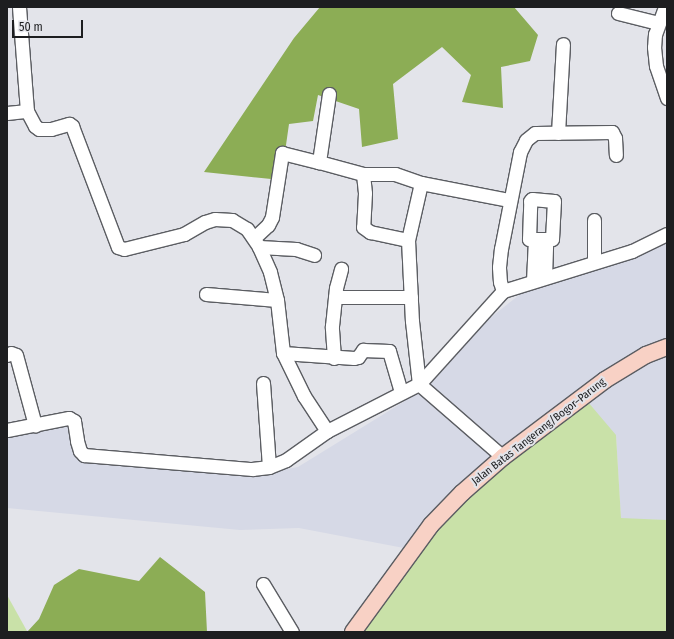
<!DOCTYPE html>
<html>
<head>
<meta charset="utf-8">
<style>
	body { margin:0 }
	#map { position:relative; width:674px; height:639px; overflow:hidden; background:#e3e4ea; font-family:"Fira Sans Condensed",sans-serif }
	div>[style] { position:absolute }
	.built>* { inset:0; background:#d6d9e6 }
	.green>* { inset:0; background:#c9e1a8 }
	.forest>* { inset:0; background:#8cad55 }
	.roads { filter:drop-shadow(1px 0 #5b5d62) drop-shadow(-1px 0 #5b5d62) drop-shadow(0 1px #5b5d62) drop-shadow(0 -1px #5b5d62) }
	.minor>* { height:13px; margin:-6.5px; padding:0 6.5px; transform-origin:6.5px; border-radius:6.5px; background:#fff }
	.major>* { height:16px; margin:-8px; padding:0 8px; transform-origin:8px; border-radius:8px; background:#f8d1c5 }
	span { translate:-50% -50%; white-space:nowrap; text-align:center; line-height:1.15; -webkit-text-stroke:4px #e3e4ea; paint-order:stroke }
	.street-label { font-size:11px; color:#1d1e20 }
	.frame { position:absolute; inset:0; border:8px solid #1d1e20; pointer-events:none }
	.scale { position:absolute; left:12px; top:20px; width:71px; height:18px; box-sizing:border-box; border:2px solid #1d1e20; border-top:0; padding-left:5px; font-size:12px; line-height:14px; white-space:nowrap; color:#1d1e20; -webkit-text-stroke:3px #e3e4ea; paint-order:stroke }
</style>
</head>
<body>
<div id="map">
	<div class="built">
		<div style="clip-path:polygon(667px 242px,667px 520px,621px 519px,616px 435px,409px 549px,299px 528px,240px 530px,7px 508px,7px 437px,82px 424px,88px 458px,260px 474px,298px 467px,405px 401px,466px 337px,523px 292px,649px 250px)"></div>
	</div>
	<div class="green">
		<div style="clip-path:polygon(582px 395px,616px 435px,621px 518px,667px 520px,667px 632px,355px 632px,409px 549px)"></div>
		<div style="clip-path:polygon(7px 595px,27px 631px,27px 632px,7px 632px)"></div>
	</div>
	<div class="forest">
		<div style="clip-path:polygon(320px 7px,514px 7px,538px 35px,530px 61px,501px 67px,503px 108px,462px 102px,471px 75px,442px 47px,393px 84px,398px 139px,362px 147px,359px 109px,318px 95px,313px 121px,289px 124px,281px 180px,204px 172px,294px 38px)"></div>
		<div style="clip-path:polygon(160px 557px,205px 592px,207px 632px,27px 632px,39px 619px,54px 585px,79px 569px,139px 581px)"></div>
	</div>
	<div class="roads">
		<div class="minor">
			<div style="left:19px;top:7px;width:104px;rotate:85.6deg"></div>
			<div style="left:27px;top:111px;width:17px;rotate:62deg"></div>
			<div style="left:35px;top:126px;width:5px;rotate:37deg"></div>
			<div style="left:39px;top:129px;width:12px"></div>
			<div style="left:51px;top:129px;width:19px;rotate:-16deg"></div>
			<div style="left:69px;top:124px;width:4px;rotate:34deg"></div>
			<div style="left:72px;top:126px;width:129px;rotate:69.2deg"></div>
			<div style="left:118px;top:247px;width:6px;rotate:18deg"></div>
			<div style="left:124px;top:249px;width:62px;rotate:-14deg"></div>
			<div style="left:184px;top:234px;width:24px;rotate:-30deg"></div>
			<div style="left:205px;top:222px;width:10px;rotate:-17deg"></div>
			<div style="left:215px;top:219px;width:17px;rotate:3deg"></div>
			<div style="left:232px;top:220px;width:17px;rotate:31deg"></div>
			<div style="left:247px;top:229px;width:22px;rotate:56deg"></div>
			<div style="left:259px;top:247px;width:27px;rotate:66deg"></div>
			<div style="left:270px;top:272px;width:29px;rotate:76deg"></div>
			<div style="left:277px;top:300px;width:53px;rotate:83.5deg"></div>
			<div style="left:283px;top:353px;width:48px;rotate:64deg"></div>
			<div style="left:304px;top:396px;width:42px;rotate:56.7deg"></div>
			<div style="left:665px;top:7px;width:29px;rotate:110deg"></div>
			<div style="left:655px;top:34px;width:13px;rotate:94deg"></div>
			<div style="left:654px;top:47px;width:19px;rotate:84deg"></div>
			<div style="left:656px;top:66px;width:34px;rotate:71deg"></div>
			<div style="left:618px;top:13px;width:41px;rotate:14deg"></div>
			<div style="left:329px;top:94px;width:69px;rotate:98.4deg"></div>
			<div style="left:319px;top:162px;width:46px;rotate:15.3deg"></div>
			<div style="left:363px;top:174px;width:19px;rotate:84deg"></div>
			<div style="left:365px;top:193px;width:34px;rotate:93deg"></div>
			<div style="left:363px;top:227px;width:9px;rotate:36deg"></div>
			<div style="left:370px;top:232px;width:39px;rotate:12deg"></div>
			<div style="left:7px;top:113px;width:20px;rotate:-6deg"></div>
			<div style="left:558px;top:133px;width:89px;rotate:-86.8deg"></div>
			<div style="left:363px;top:174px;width:32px"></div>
			<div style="left:395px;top:174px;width:28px;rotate:19deg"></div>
			<div style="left:421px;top:183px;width:90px;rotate:10.9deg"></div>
			<div style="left:421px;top:183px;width:58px;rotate:102.8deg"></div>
			<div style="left:408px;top:240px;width:81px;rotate:87.2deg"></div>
			<div style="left:412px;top:321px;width:63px;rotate:83.7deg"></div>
			<div style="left:419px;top:384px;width:111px;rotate:41deg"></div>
			<div style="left:532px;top:199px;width:22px;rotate:5deg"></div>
			<div style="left:554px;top:201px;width:38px;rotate:93deg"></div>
			<div style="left:552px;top:239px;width:23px;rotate:180deg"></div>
			<div style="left:529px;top:239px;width:38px;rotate:-88deg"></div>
			<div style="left:530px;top:201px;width:3px;rotate:-45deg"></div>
			<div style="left:594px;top:220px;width:42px;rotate:90deg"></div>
			<div style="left:254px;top:238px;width:19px;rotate:-43deg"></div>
			<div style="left:268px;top:225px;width:9px;rotate:-63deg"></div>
			<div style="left:272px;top:217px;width:65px;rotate:-81.1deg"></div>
			<div style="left:282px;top:153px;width:38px;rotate:14deg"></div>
			<div style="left:259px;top:247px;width:37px;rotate:3deg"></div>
			<div style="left:296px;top:249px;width:19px;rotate:18deg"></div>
			<div style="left:545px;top:277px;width:38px;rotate:-88deg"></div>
			<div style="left:533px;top:281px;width:42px;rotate:-87.3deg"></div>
			<div style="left:503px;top:291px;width:9px;rotate:-108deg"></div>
			<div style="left:500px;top:282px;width:15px;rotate:-94deg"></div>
			<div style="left:499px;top:267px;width:18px;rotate:-84deg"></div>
			<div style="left:501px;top:249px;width:99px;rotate:-78.9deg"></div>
			<div style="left:520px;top:152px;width:13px;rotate:-63deg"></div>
			<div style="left:526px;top:140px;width:11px;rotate:-38deg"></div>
			<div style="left:535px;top:133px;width:77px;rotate:-0.7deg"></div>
			<div style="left:612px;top:132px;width:7px;rotate:63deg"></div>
			<div style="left:615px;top:138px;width:17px;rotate:87deg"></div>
			<div style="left:206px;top:294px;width:71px;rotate:4.8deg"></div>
			<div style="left:335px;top:297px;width:76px"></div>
			<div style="left:283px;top:353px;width:71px;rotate:4deg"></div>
			<div style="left:354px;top:358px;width:4px;rotate:-14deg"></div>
			<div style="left:358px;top:357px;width:9px;rotate:-54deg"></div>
			<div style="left:363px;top:350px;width:26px;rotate:2deg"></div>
			<div style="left:389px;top:351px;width:43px;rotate:73.7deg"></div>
			<div style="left:7px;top:355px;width:4px;rotate:-27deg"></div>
			<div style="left:11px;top:353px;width:5px;rotate:22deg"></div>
			<div style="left:16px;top:355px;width:73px;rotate:74.8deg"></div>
			<div style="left:334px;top:358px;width:32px;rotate:-94deg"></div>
			<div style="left:332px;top:326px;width:38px;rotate:-84deg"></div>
			<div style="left:336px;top:288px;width:20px;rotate:-75deg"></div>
			<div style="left:263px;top:383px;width:84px;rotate:85.9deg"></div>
			<div style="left:7px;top:430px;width:63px;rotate:-11deg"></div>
			<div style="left:69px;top:418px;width:6px;rotate:31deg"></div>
			<div style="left:74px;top:421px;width:20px;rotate:81deg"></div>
			<div style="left:77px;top:441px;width:10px;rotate:73deg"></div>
			<div style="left:80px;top:451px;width:6px;rotate:45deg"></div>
			<div style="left:84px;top:455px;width:169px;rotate:4.8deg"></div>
			<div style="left:252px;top:469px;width:17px;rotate:-7deg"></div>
			<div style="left:269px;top:467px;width:18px;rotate:-22deg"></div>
			<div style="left:286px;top:460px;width:50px;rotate:-35.3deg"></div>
			<div style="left:327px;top:431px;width:103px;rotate:-27.1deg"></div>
			<div style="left:419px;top:384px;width:125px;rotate:-47.9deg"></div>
			<div style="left:503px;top:291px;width:135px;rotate:-17.2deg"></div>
			<div style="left:632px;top:251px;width:39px;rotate:-26deg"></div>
			<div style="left:263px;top:584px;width:56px;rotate:58.9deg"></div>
		</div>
		<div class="major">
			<div style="left:353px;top:632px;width:132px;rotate:-53.9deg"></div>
			<div style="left:431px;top:525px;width:45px;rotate:-45.9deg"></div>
			<div style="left:462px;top:493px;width:55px;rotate:-41.3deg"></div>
			<div style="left:503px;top:457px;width:128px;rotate:-37deg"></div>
			<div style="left:605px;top:380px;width:48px;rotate:-31.4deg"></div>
			<div style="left:646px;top:355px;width:22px;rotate:-21deg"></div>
		</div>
	</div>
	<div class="street-label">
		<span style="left:539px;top:432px;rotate:-38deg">Jalan Batas Tangerang/Bogor–Parung</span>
	</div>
	<div class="frame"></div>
	<div class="scale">50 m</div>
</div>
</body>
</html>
